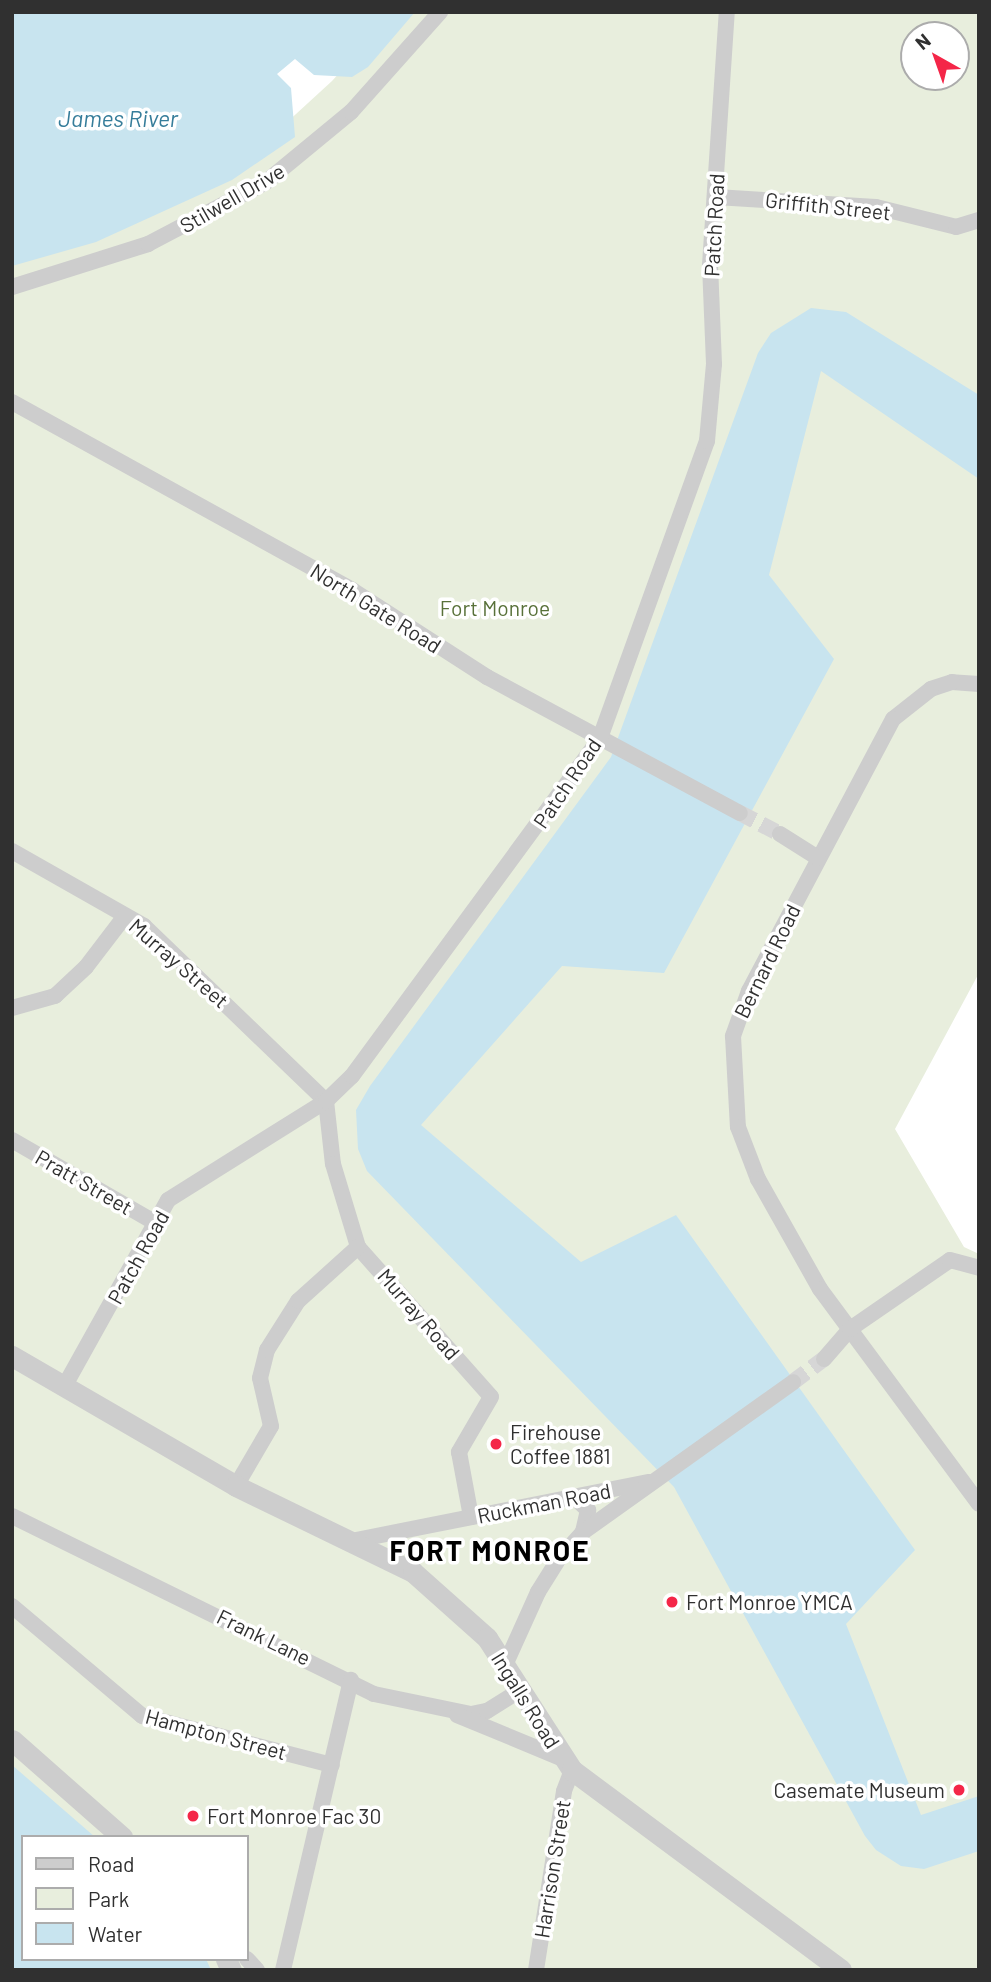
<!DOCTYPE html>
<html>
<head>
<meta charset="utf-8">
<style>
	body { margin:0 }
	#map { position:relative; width:991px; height:1982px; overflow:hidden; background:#fff; font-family:Barlow,sans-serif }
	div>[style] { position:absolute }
	.green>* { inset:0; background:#e8eedd }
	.water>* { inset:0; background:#c8e4ef }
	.minor-tunnel>* { height:16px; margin-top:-8px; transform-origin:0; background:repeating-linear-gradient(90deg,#d6d6d6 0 16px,transparent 0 24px) }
	.minor>* { height:16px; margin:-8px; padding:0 8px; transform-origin:8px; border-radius:8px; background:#cdcdcd }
	.tertiary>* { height:21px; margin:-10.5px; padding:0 10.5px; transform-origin:10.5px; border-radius:10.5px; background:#cdcdcd }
	.dots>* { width:19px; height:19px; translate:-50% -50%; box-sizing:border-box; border:4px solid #fff; border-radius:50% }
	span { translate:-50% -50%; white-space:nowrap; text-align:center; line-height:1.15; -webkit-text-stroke:7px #fff; paint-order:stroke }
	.street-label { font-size:21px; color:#303030 }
	.park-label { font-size:21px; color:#587139 }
	.poi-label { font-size:21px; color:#303030 }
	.left { translate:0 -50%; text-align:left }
	.right { translate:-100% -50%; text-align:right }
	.water-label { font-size:23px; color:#367d9a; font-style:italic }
	.district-label { font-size:28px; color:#000; font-weight:700; letter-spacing:2px }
	.frame { position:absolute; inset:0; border:14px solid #303030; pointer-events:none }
	.legend { position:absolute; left:21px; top:1835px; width:228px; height:126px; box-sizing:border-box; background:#fff; border:2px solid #acacac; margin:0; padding:9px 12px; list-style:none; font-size:21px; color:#303030 }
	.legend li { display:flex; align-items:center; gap:14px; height:35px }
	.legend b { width:35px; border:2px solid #acacac }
	.north { position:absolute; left:900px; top:21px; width:70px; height:70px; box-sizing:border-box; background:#fff; border:2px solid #acacac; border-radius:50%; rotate:320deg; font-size:19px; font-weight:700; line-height:28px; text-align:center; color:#303030 }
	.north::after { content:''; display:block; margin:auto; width:24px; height:32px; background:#f42648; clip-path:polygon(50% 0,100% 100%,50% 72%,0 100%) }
</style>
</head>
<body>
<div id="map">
	<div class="green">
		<div style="clip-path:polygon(evenodd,395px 12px,979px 12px,979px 973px,895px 1129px,964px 1247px,979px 1254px,979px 1970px,93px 1970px,79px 1959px,247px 1959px,247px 1837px,23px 1837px,12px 1909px,12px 258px,284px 125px,332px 81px,395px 12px,914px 35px,956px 35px,956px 77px,914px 77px,914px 35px)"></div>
	</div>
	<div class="water">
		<div style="clip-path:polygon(12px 12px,415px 12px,368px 67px,352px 77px,314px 75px,295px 59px,277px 74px,291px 88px,295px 137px,232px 180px,96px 242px,12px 266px)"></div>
		<div style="clip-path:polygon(811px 308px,846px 312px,979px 395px,979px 479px,821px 371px,769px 575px,834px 659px,664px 973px,562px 966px,421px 1125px,581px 1262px,676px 1215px,915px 1550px,846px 1624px,921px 1815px,979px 1796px,979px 1851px,924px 1869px,901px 1866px,876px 1850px,865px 1836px,674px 1487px,367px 1171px,358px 1149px,356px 1110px,370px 1086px,611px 757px,758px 353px,771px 333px)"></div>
		<div style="clip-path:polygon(12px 1765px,95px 1837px,23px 1837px,23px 1959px,206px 1959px,211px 1970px,12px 1970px)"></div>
	</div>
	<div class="minor-tunnel">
		<div style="left:740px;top:813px;width:45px;rotate:27.7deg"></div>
		<div style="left:793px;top:1382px;width:39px;rotate:-37deg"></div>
	</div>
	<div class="minor">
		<div style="left:716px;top:197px;width:160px;rotate:3.6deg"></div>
		<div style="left:876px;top:207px;width:82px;rotate:14deg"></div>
		<div style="left:956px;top:227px;width:24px;rotate:-17deg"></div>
		<div style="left:12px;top:287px;width:143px;rotate:-17.5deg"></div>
		<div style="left:148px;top:244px;width:133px;rotate:-27.7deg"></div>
		<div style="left:266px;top:182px;width:110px;rotate:-39.5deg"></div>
		<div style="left:351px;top:112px;width:134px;rotate:-48.3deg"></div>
		<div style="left:12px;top:402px;width:389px;rotate:28.9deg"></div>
		<div style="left:352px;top:590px;width:161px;rotate:32.8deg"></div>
		<div style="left:487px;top:677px;width:287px;rotate:28.3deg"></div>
		<div style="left:979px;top:684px;width:27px;rotate:-176deg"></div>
		<div style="left:952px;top:682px;width:22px;rotate:162deg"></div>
		<div style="left:931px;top:689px;width:48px;rotate:141.7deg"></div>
		<div style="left:893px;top:719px;width:308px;rotate:117.9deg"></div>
		<div style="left:749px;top:991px;width:48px;rotate:109.6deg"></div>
		<div style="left:733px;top:1036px;width:91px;rotate:86.9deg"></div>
		<div style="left:738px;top:1127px;width:56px;rotate:69deg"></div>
		<div style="left:758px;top:1179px;width:126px;rotate:60.6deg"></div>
		<div style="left:820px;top:1289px;width:267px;rotate:53.5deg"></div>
		<div style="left:780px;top:834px;width:45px;rotate:32.3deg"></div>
		<div style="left:12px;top:851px;width:152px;rotate:29.6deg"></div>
		<div style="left:144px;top:926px;width:252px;rotate:43.9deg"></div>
		<div style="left:326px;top:1101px;width:63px;rotate:83.7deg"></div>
		<div style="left:333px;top:1164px;width:87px;rotate:73.2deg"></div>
		<div style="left:358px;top:1247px;width:200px;rotate:48.4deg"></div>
		<div style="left:491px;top:1397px;width:64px;rotate:120.2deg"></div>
		<div style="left:459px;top:1452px;width:66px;rotate:79.5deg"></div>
		<div style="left:12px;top:1008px;width:45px;rotate:-15.6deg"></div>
		<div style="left:55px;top:996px;width:42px;rotate:-43.1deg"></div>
		<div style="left:86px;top:967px;width:64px;rotate:-52.6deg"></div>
		<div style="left:12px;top:1140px;width:166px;rotate:30deg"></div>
		<div style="left:824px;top:1359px;width:40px;rotate:-49deg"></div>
		<div style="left:850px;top:1329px;width:121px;rotate:-34.6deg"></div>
		<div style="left:950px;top:1260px;width:30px;rotate:15deg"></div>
		<div style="left:64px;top:1387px;width:214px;rotate:-60.9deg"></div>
		<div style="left:168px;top:1200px;width:186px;rotate:-32.1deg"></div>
		<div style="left:326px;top:1101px;width:36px;rotate:-44deg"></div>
		<div style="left:352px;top:1076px;width:419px;rotate:-53.7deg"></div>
		<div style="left:600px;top:738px;width:316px;rotate:-70.2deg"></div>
		<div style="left:707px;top:441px;width:77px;rotate:-84.8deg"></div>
		<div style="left:714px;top:364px;width:99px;rotate:-92.3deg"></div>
		<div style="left:710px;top:265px;width:254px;rotate:-86.2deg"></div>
		<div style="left:236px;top:1486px;width:69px;rotate:-59.7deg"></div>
		<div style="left:271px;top:1426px;width:49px;rotate:-102.9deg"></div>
		<div style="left:260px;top:1378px;width:29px;rotate:-76deg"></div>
		<div style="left:267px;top:1350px;width:58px;rotate:-57.7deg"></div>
		<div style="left:298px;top:1301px;width:81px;rotate:-42deg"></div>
		<div style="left:573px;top:1496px;width:21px;rotate:43deg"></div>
		<div style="left:588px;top:1510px;width:23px;rotate:103deg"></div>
		<div style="left:12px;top:1516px;width:403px;rotate:26.2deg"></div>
		<div style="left:374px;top:1694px;width:99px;rotate:11.7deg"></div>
		<div style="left:471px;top:1714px;width:16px;rotate:-11deg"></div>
		<div style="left:487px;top:1711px;width:40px;rotate:-32deg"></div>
		<div style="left:351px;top:1541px;width:304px;rotate:-11.2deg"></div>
		<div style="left:12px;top:1606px;width:170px;rotate:40.2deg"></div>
		<div style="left:142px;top:1716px;width:196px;rotate:14.5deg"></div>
		<div style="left:506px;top:1663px;width:78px;rotate:-65.7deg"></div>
		<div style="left:538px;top:1592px;width:36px;rotate:-58deg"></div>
		<div style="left:557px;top:1561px;width:39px;rotate:-48deg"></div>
		<div style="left:583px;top:1532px;width:258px;rotate:-35.5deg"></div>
		<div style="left:457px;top:1715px;width:115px;rotate:22.5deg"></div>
		<div style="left:247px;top:1959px;width:15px;rotate:48deg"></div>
		<div style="left:283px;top:1970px;width:298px;rotate:-76.8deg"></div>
		<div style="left:536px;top:1970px;width:181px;rotate:-81.1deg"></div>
		<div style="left:564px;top:1791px;width:22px;rotate:-69deg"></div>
	</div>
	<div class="tertiary">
		<div style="left:12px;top:1356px;width:259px;rotate:30.1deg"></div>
		<div style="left:236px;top:1486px;width:197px;rotate:25.9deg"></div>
		<div style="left:413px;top:1572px;width:99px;rotate:41.7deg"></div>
		<div style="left:487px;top:1638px;width:157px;rotate:57.2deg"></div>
		<div style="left:572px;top:1770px;width:335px;rotate:36.6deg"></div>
		<div style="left:12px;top:1740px;width:147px;rotate:41.4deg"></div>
		<div style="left:226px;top:1959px;width:12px;rotate:66deg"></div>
	</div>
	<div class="dots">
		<div style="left:496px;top:1444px;background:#f42648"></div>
		<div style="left:672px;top:1602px;background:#f42648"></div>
		<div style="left:959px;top:1790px;background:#f42648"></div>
		<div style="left:193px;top:1816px;background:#f42648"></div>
	</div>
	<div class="street-label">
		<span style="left:232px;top:198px;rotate:-30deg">Stilwell Drive</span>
		<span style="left:828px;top:206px;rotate:6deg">Griffith Street</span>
		<span style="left:714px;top:225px;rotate:-87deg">Patch Road</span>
		<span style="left:376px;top:608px;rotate:32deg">North Gate Road</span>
		<span style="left:567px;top:783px;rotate:-56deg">Patch Road</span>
		<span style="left:767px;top:961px;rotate:-64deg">Bernard Road</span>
		<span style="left:179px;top:963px;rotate:41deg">Murray Street</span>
		<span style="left:84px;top:1182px;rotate:30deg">Pratt Street</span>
		<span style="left:138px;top:1257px;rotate:-61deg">Patch Road</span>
		<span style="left:419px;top:1314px;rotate:49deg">Murray Road</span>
		<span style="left:544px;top:1503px;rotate:-11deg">Ruckman Road</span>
		<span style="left:264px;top:1637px;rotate:26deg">Frank Lane</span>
		<span style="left:526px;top:1700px;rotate:58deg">Ingalls Road</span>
		<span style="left:216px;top:1734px;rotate:15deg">Hampton Street</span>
		<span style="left:552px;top:1869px;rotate:-81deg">Harrison Street</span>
	</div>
	<div class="park-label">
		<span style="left:495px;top:608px">Fort Monroe</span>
	</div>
	<div class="poi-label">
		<span class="left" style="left:510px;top:1444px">Firehouse<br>Coffee 1881</span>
		<span class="left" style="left:686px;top:1602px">Fort Monroe YMCA</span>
		<span class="right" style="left:945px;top:1790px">Casemate Museum</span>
		<span class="left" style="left:207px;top:1816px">Fort Monroe Fac 30</span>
	</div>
	<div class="water-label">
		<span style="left:118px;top:118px">James River</span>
	</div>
	<div class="district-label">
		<span style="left:490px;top:1550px">FORT MONROE</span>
	</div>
	<div class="frame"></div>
	<ul class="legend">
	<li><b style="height:9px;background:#cdcdcd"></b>Road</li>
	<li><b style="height:19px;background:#e8eedd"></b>Park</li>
	<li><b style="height:19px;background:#c8e4ef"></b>Water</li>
	</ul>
	<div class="north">N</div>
</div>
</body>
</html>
